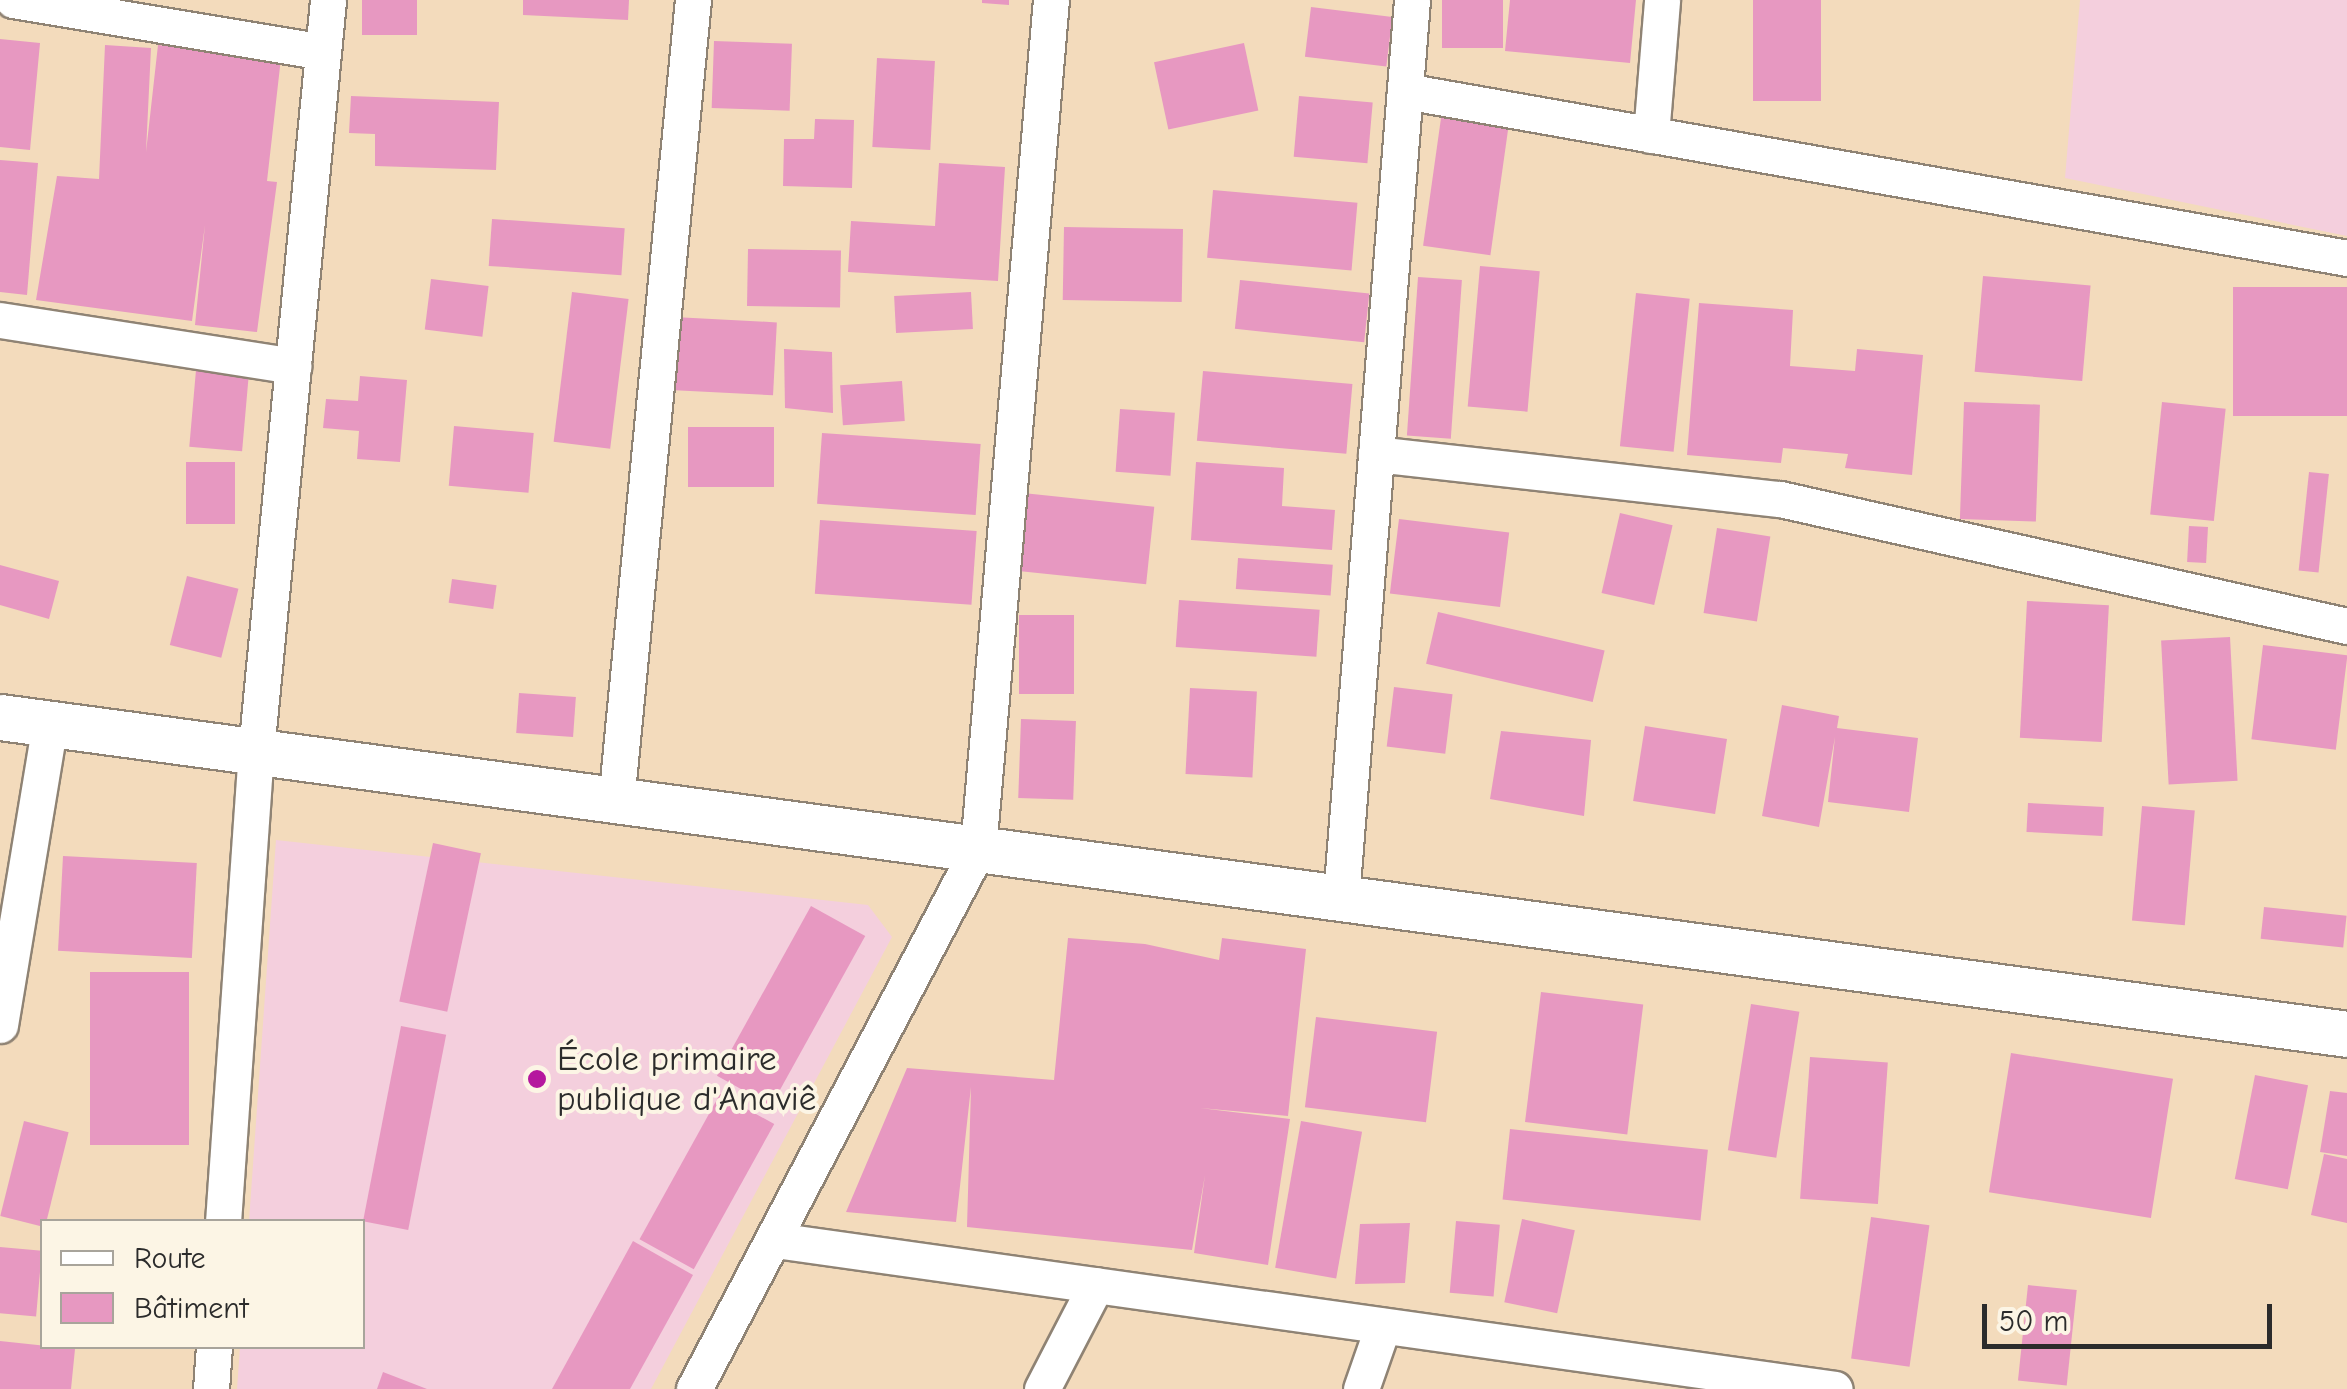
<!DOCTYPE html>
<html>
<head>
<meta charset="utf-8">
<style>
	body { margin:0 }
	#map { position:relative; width:2347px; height:1389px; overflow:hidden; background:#f3dbbc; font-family:"Comic Neue",sans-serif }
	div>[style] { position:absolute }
	.built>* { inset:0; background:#f4cfdd }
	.building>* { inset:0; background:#e798c1; transform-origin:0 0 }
	.roads { filter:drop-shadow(2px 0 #8f8374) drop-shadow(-2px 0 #8f8374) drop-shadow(0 2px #8f8374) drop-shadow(0 -2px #8f8374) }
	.minor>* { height:35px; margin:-17.5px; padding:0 17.5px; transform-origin:17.5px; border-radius:17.5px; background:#fff }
	.tertiary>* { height:45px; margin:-22.5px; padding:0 22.5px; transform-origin:22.5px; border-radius:22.5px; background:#fff }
	.dots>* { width:28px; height:28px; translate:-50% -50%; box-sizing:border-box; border:5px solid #fcf5e5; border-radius:50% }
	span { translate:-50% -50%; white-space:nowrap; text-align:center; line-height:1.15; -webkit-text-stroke:8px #fcf5e5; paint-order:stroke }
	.poi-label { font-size:35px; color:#2b2b2b }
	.left { translate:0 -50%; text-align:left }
	.legend { position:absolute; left:40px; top:1219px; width:325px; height:130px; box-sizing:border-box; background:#fcf5e5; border:2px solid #a8a49b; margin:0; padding:12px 18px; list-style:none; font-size:30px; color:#2b2b2b }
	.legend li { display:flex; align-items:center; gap:20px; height:50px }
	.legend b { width:50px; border:2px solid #a8a49b }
	.scale { position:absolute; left:1982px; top:1304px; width:290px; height:45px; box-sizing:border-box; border:5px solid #2b2b2b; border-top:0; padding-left:12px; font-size:30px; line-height:35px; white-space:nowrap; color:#2b2b2b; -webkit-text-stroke:8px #fcf5e5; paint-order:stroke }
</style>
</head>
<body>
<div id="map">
	<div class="built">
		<div style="clip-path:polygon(2080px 0,2347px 0,2347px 236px,2065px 178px)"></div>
		<div style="clip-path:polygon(276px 840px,868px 905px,892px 937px,651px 1389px,237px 1389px,240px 1347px,362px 1346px,362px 1222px,249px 1221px)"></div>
	</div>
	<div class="building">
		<div style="left:362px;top:0;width:55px;height:35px"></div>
		<div style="clip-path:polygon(523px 0,629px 0,628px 20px,523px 15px)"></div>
		<div style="clip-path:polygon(982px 0,1009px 0,1009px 5px,982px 3px)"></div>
		<div style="left:1442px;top:0;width:61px;height:48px"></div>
		<div style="clip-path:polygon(1510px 0,1636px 0,1630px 63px,1505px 51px)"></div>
		<div style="left:1753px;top:0;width:68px;height:101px"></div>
		<div style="left:1311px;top:7px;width:82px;height:50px;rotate:7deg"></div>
		<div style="clip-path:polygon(0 39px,40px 43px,30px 150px,0 147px)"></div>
		<div style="left:714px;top:41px;width:78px;height:67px;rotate:2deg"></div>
		<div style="left:1244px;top:43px;width:69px;height:92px;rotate:78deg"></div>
		<div style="clip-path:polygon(105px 45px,151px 48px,146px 152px,158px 45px,281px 58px,267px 181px,277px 182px,257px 332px,195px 325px,205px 225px,192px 321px,36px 300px,57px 176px,99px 179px)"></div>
		<div style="left:877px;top:58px;width:58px;height:89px;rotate:3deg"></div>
		<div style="clip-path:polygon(351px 96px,499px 102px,496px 170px,375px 166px,375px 134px,349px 133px)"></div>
		<div style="left:1299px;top:96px;width:74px;height:61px;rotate:5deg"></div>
		<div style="left:1442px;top:111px;width:68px;height:136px;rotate:8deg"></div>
		<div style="clip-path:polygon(815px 119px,854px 120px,852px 188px,783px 186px,784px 139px,814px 139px)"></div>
		<div style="clip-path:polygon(0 160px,38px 163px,27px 295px,0 292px)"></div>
		<div style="clip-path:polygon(939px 163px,1005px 167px,998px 281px,848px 272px,851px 221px,935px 226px)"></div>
		<div style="left:1213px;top:190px;width:145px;height:68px;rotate:5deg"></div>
		<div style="left:492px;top:219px;width:133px;height:47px;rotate:4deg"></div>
		<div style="left:1064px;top:227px;width:119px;height:73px;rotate:1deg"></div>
		<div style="left:748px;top:249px;width:93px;height:57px;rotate:1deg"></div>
		<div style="left:1480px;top:266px;width:60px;height:141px;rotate:5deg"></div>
		<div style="left:1983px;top:276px;width:108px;height:96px;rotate:5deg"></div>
		<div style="left:1418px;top:277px;width:44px;height:159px;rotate:4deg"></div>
		<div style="left:431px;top:279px;width:58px;height:51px;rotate:7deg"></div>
		<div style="left:1240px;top:280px;width:130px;height:49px;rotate:6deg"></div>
		<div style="left:2347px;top:287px;width:129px;height:114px;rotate:90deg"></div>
		<div style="left:572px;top:292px;width:57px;height:151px;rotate:7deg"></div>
		<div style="left:971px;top:292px;width:37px;height:77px;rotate:87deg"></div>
		<div style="left:1636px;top:293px;width:54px;height:154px;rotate:6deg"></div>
		<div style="clip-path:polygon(1699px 303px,1793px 310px,1790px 366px,1855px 371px,1857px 349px,1923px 355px,1912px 475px,1845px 468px,1848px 454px,1783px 448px,1781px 463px,1687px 455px)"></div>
		<div style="left:674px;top:317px;width:103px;height:73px;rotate:3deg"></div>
		<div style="clip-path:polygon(784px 349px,832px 352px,833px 413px,785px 408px)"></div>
		<div style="left:196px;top:370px;width:53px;height:77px;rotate:5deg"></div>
		<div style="left:1203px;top:371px;width:150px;height:70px;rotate:5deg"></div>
		<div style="clip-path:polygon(360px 376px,407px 380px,400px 462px,357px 459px,359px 431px,323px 428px,326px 399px,358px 401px)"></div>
		<div style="left:902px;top:381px;width:40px;height:62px;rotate:86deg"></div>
		<div style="left:1964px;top:402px;width:76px;height:117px;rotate:2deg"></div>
		<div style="left:2162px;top:402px;width:64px;height:113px;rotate:6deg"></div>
		<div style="left:1120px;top:409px;width:55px;height:63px;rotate:4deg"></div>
		<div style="left:454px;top:426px;width:80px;height:60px;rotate:5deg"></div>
		<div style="left:688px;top:427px;width:86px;height:60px"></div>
		<div style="left:822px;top:433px;width:159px;height:71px;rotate:4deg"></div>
		<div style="left:186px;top:462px;width:49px;height:62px"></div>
		<div style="clip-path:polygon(1196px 462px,1284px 468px,1282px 506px,1335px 510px,1332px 550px,1191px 540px)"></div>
		<div style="left:2309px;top:472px;width:20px;height:99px;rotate:6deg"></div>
		<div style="left:1023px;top:493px;width:132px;height:78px;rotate:6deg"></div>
		<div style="left:1620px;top:513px;width:54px;height:82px;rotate:13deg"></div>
		<div style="left:1399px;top:519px;width:111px;height:75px;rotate:7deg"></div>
		<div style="left:820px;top:520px;width:157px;height:74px;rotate:4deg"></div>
		<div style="left:2189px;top:526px;width:19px;height:36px;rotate:3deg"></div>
		<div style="left:1717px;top:528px;width:54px;height:86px;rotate:9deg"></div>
		<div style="left:1238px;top:558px;width:95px;height:31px;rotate:4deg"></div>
		<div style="clip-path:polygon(0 565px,59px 581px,49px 619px,0 605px)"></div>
		<div style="left:187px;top:576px;width:53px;height:71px;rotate:14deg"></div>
		<div style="left:452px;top:579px;width:45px;height:24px;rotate:8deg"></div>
		<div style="left:1179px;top:600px;width:141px;height:47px;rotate:4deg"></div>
		<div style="left:2027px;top:601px;width:82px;height:137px;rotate:3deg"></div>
		<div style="left:1438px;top:612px;width:171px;height:53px;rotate:13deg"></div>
		<div style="left:1074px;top:615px;width:79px;height:55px;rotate:90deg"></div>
		<div style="left:2230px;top:637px;width:144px;height:69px;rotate:87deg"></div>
		<div style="left:2263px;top:645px;width:85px;height:95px;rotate:7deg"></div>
		<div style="left:1394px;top:687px;width:59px;height:60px;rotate:7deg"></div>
		<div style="left:1190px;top:688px;width:67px;height:86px;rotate:3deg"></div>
		<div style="left:519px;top:693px;width:57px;height:40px;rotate:4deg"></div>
		<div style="clip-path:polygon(1782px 705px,1839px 716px,1837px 728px,1918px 738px,1909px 812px,1828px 802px,1835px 737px,1819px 827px,1762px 816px)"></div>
		<div style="left:1021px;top:719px;width:55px;height:79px;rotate:2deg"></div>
		<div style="left:1645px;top:726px;width:83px;height:76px;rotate:9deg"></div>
		<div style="clip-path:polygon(1501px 731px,1591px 740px,1584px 816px,1490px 799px)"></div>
		<div style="left:2028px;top:803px;width:76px;height:29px;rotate:3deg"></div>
		<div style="left:2142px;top:806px;width:53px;height:115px;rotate:5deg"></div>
		<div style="left:433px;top:843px;width:49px;height:162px;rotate:12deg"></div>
		<div style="left:63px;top:856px;width:134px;height:95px;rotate:3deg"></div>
		<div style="left:811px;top:906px;width:62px;height:194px;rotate:29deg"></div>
		<div style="left:2264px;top:907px;width:83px;height:32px;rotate:6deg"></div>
		<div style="clip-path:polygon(1068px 938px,1145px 944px,1219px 960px,1222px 938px,1306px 949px,1288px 1116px,1200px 1108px,1290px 1119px,1268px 1265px,1194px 1253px,1205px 1175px,1192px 1250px,967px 1227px,971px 1087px,956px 1222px,846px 1212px,907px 1068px,1054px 1080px)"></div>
		<div style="left:189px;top:972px;width:173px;height:99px;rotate:90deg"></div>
		<div style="left:1541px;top:992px;width:103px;height:131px;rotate:7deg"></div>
		<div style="left:1751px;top:1004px;width:49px;height:148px;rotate:9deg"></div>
		<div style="left:1316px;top:1017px;width:122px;height:91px;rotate:7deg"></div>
		<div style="left:401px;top:1026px;width:46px;height:199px;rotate:11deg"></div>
		<div style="left:2011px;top:1053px;width:164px;height:141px;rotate:9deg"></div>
		<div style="left:1810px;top:1057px;width:78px;height:142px;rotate:4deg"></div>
		<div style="left:2255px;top:1075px;width:54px;height:106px;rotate:11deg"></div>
		<div style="clip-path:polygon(2330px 1091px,2347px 1093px,2347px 1156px,2320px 1152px)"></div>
		<div style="left:720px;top:1094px;width:62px;height:166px;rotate:29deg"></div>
		<div style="left:24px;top:1121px;width:46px;height:98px;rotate:14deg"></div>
		<div style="left:1301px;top:1121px;width:62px;height:149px;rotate:10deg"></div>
		<div style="left:1510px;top:1129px;width:199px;height:71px;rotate:6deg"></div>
		<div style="clip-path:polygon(2324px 1154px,2347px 1159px,2347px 1223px,2311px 1215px)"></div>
		<div style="left:1871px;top:1217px;width:59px;height:143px;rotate:8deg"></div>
		<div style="left:1522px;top:1219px;width:54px;height:85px;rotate:12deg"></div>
		<div style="left:1456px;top:1221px;width:44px;height:72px;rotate:5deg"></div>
		<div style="clip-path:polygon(1410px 1223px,1405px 1283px,1355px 1284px,1360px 1224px)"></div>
		<div style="clip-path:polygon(633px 1241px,693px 1275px,630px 1389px,552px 1389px)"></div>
		<div style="left:0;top:1247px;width:42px;height:66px;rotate:5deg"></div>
		<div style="left:2028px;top:1285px;width:49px;height:96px;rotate:6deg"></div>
		<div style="clip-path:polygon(0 1341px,75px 1349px,71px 1389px,0 1389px)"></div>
		<div style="clip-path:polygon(383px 1372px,427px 1389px,377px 1389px)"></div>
	</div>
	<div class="roads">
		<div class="minor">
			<div style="left:13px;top:0;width:314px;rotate:9.5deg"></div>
			<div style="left:1405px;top:91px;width:957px;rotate:10.05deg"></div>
			<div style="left:1651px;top:135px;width:135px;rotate:-85.3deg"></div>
			<div style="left:0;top:320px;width:297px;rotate:8.9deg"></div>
			<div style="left:1376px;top:454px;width:406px;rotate:6.4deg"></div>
			<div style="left:1780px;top:499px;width:581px;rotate:12.63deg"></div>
			<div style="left:616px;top:802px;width:806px;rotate:-84.52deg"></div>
			<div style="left:1341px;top:898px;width:901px;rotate:-85.48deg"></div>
			<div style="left:0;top:1025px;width:305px;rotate:-80.6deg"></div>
			<div style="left:223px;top:1222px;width:472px;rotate:-86deg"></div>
			<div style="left:256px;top:751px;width:754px;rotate:-84.52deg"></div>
			<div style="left:775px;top:1240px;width:1070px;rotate:8deg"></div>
			<div style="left:211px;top:1389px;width:43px;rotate:-86deg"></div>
			<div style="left:694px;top:1389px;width:610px;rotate:-62.26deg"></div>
			<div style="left:978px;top:849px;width:852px;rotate:-85.09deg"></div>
			<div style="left:1042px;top:1389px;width:117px;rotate:-62.6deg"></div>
			<div style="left:1361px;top:1389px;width:67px;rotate:-70.8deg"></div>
		</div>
		<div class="tertiary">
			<div style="left:0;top:717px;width:2368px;rotate:7.69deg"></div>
		</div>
	</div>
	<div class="dots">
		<div style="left:537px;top:1079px;background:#b5179e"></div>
	</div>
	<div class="poi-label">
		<span class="left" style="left:557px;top:1079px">École primaire<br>publique d'Anaviê</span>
	</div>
	<ul class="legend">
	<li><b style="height:12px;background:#fff"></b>Route</li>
	<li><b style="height:28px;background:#e798c1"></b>Bâtiment</li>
	</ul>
	<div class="scale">50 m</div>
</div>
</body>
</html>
